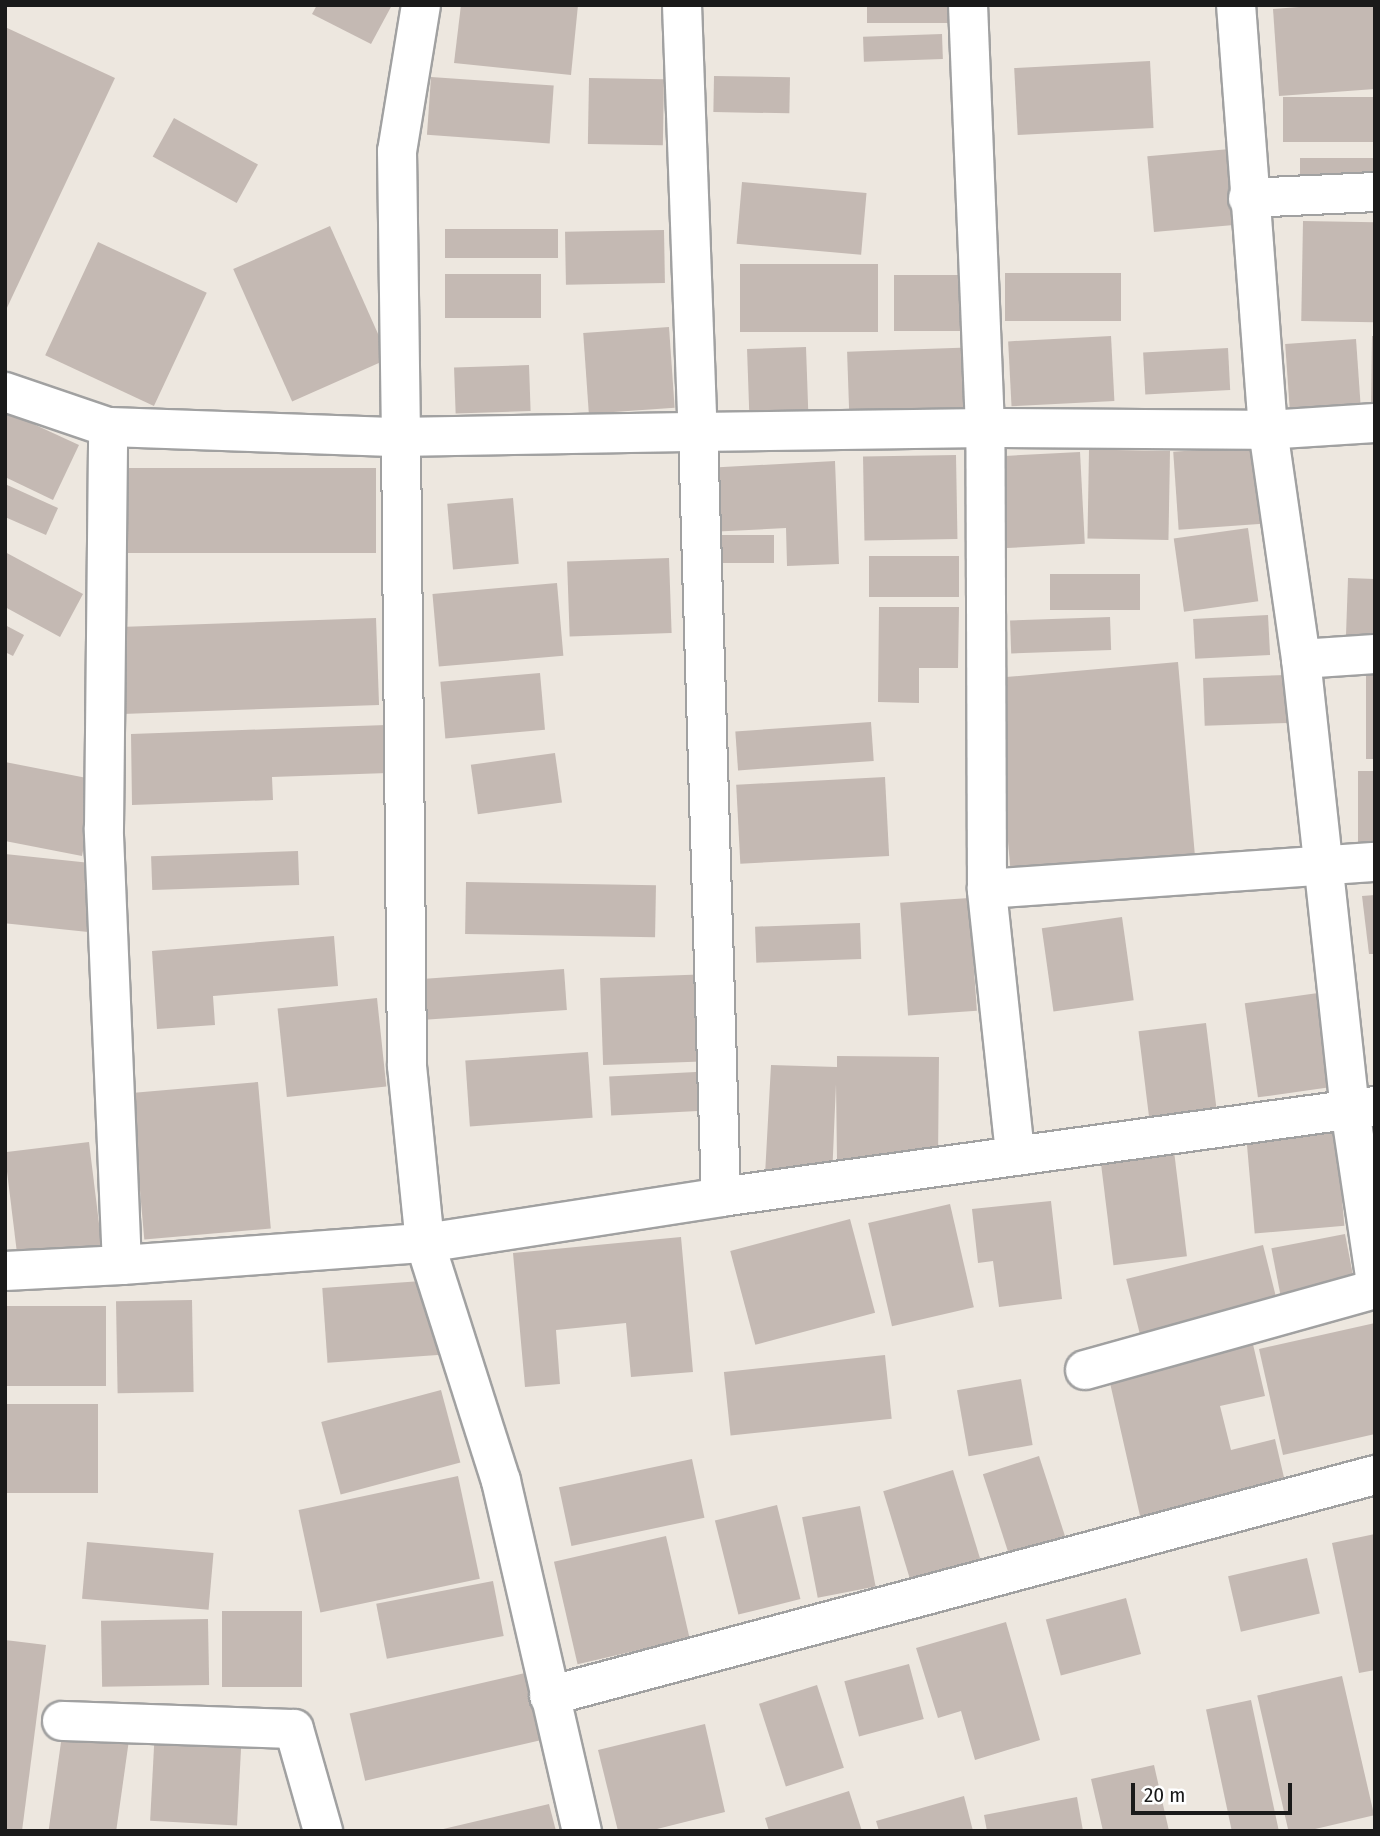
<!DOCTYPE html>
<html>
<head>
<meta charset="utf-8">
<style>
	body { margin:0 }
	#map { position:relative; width:1380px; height:1836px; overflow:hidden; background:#ede7df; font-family:"Fira Sans Condensed",sans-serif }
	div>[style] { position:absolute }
	.building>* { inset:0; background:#c4b9b3; transform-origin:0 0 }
	.roads { filter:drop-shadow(2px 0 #a1a1a1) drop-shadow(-2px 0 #a1a1a1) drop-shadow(0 2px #a1a1a1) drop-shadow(0 -2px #a1a1a1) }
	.minor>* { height:38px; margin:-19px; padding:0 19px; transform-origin:19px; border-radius:19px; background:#fff }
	span { translate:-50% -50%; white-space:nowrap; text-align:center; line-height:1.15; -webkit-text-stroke:7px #fff; paint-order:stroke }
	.frame { position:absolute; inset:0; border:7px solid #1a1a1a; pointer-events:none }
	.scale { position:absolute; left:1131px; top:1783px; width:161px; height:32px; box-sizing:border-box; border:4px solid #1a1a1a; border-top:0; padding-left:9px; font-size:21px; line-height:24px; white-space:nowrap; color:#1a1a1a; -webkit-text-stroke:5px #fff; paint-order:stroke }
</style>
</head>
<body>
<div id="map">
	<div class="building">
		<div style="clip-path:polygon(317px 5px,392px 5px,371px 44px,312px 14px)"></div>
		<div style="clip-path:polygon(461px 5px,578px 5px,571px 75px,454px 63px)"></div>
		<div style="left:867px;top:5px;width:89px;height:18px"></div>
		<div style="clip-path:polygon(1325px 5px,1375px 5px,1375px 89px,1279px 96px,1273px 9px)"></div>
		<div style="clip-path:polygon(5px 27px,115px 78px,5px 312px)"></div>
		<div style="left:942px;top:34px;width:25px;height:79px;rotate:88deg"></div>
		<div style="left:1150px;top:61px;width:67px;height:136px;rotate:87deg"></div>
		<div style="left:714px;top:76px;width:76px;height:36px;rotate:1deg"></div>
		<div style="left:431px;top:77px;width:123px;height:58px;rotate:4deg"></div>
		<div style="left:589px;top:78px;width:75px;height:66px;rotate:1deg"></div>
		<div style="left:1375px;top:97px;width:45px;height:92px;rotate:90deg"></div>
		<div style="left:174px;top:118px;width:96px;height:44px;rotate:29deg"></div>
		<div style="left:1230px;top:149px;width:76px;height:83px;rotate:85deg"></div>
		<div style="left:1375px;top:158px;width:32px;height:75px;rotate:90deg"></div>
		<div style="left:742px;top:182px;width:125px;height:62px;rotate:5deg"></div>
		<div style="left:1303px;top:221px;width:72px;height:100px;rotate:1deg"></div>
		<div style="left:330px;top:226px;width:145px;height:106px;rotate:66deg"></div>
		<div style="left:558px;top:229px;width:29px;height:113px;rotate:90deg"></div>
		<div style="left:664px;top:230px;width:53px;height:99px;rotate:89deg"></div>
		<div style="left:98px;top:242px;width:120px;height:125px;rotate:25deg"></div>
		<div style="left:740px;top:264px;width:138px;height:68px"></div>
		<div style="left:1005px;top:273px;width:116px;height:48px"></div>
		<div style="left:541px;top:274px;width:44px;height:96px;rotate:90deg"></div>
		<div style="left:976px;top:275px;width:56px;height:82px;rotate:90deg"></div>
		<div style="left:669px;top:327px;width:81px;height:86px;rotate:86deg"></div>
		<div style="left:1111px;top:336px;width:65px;height:103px;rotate:87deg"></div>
		<div style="clip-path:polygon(1372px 336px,1375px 336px,1375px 407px,1371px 407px)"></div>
		<div style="left:1356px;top:339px;width:79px;height:71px;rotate:86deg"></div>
		<div style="left:806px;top:347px;width:69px;height:59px;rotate:88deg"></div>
		<div style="left:981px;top:347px;width:65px;height:134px;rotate:88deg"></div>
		<div style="left:1228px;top:348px;width:42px;height:85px;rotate:87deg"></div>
		<div style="left:529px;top:365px;width:46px;height:75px;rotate:88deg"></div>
		<div style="clip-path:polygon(5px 411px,79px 445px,53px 500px,5px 477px)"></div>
		<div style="left:1257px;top:446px;width:78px;height:84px;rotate:86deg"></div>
		<div style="left:1170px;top:451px;width:89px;height:81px;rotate:91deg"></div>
		<div style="left:1080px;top:452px;width:92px;height:84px;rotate:87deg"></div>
		<div style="left:956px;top:455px;width:84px;height:93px;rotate:89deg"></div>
		<div style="clip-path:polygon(835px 461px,839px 564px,787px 566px,786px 528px,708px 532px,705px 468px)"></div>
		<div style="left:124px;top:468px;width:252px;height:85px"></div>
		<div style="clip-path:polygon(5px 484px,58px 508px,46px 535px,5px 517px)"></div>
		<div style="left:513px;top:498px;width:66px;height:66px;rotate:85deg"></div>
		<div style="left:1248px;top:528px;width:74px;height:75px;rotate:82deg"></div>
		<div style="left:774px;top:535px;width:28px;height:66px;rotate:90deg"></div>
		<div style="clip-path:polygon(5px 552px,83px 594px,60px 637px,5px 607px)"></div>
		<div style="left:869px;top:556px;width:90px;height:41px"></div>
		<div style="left:669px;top:558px;width:75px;height:102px;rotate:88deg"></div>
		<div style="left:1140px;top:574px;width:36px;height:90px;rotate:90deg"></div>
		<div style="left:1348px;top:578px;width:27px;height:58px;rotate:2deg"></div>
		<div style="left:557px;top:583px;width:73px;height:125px;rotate:85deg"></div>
		<div style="clip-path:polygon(879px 607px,959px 607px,958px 668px,919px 668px,919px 703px,878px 702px)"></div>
		<div style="left:1268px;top:615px;width:40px;height:75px;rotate:87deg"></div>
		<div style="left:1110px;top:617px;width:33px;height:100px;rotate:88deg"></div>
		<div style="left:376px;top:618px;width:87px;height:257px;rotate:88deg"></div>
		<div style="clip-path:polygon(5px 625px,24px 635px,13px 656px,5px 652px)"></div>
		<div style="left:1178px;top:662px;width:204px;height:185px;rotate:85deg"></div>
		<div style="left:1366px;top:669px;width:9px;height:90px"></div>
		<div style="left:540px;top:673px;width:57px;height:100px;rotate:85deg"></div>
		<div style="left:1286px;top:675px;width:48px;height:83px;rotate:88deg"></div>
		<div style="left:871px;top:722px;width:39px;height:136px;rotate:86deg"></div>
		<div style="clip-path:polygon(386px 725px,388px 773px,272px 777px,273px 800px,132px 805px,131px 734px)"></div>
		<div style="left:555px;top:753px;width:50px;height:85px;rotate:82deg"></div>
		<div style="clip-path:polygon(5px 762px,97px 780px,82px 856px,5px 841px)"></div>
		<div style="left:1358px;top:771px;width:17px;height:81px"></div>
		<div style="left:885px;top:777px;width:79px;height:149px;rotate:87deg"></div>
		<div style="left:298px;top:851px;width:34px;height:147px;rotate:88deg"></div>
		<div style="left:5px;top:854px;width:98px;height:69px;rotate:6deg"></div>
		<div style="left:466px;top:882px;width:190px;height:52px;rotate:1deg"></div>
		<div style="clip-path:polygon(1375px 895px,1375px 954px,1369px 954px,1362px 896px)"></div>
		<div style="left:969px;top:898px;width:113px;height:69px;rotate:86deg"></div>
		<div style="left:1122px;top:917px;width:84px;height:81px;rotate:82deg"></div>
		<div style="left:860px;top:923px;width:36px;height:105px;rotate:88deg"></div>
		<div style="clip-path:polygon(334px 936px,338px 986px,213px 996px,215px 1025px,157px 1029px,152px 951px)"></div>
		<div style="left:564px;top:969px;width:41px;height:146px;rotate:86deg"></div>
		<div style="left:713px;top:974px;width:87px;height:113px;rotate:88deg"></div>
		<div style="left:1318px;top:993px;width:95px;height:74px;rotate:82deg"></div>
		<div style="left:377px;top:998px;width:89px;height:100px;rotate:84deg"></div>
		<div style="left:1206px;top:1023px;width:91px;height:68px;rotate:83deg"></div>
		<div style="left:588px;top:1052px;width:66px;height:123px;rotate:86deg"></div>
		<div style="clip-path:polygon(837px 1056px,939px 1057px,938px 1160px,837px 1160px,836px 1084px,832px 1178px,765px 1175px,771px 1065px,837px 1067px)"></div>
		<div style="left:715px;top:1071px;width:39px;height:106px;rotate:87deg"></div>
		<div style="left:258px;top:1082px;width:147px;height:127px;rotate:85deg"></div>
		<div style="left:1336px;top:1130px;width:96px;height:90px;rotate:85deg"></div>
		<div style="left:89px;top:1142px;width:112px;height:85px;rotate:83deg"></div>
		<div style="left:1174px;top:1151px;width:106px;height:74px;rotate:83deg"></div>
		<div style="clip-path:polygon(1051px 1201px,1062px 1299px,999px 1307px,993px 1261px,978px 1263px,972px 1209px)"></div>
		<div style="left:950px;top:1204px;width:106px;height:84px;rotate:77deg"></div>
		<div style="left:850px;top:1219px;width:97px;height:124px;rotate:75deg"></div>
		<div style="left:1345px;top:1234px;width:53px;height:75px;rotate:79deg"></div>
		<div style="clip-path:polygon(681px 1237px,693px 1372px,631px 1377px,626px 1323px,556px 1330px,560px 1384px,525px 1387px,513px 1253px)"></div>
		<div style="left:1263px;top:1245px;width:72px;height:141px;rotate:76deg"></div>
		<div style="left:436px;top:1280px;width:75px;height:114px;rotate:86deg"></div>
		<div style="left:192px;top:1300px;width:92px;height:76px;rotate:89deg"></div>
		<div style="left:106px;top:1306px;width:80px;height:101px;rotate:90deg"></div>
		<div style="clip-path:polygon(1375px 1323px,1375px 1434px,1283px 1455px,1259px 1349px)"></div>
		<div style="clip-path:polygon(1252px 1340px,1265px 1396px,1220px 1406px,1231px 1450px,1275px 1439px,1286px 1486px,1141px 1520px,1108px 1374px)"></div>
		<div style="left:885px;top:1355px;width:64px;height:162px;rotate:84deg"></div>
		<div style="left:1021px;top:1379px;width:67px;height:65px;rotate:80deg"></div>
		<div style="left:441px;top:1390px;width:75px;height:124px;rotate:75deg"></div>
		<div style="left:5px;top:1404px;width:93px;height:89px"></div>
		<div style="left:1039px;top:1456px;width:89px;height:59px;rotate:72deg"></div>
		<div style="left:692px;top:1459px;width:60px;height:136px;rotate:78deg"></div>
		<div style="left:953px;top:1470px;width:96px;height:73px;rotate:73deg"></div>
		<div style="left:458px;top:1476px;width:105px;height:163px;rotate:78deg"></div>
		<div style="left:777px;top:1505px;width:97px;height:64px;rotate:76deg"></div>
		<div style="left:860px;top:1506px;width:82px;height:59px;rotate:79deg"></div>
		<div style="clip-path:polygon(1375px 1534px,1375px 1670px,1359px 1673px,1332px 1543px)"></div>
		<div style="left:666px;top:1536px;width:105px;height:115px;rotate:77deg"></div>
		<div style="left:87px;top:1542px;width:127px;height:57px;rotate:5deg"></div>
		<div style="left:1307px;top:1558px;width:57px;height:81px;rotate:77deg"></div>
		<div style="left:493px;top:1581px;width:56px;height:119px;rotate:79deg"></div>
		<div style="left:1126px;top:1598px;width:58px;height:83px;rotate:75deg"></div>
		<div style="left:222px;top:1611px;width:80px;height:76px"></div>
		<div style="left:208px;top:1619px;width:66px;height:107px;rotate:89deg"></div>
		<div style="clip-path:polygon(1006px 1622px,1040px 1740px,975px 1760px,961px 1711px,938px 1718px,916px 1648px)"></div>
		<div style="clip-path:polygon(5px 1640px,46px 1645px,22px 1831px,5px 1831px)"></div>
		<div style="left:909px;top:1664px;width:57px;height:67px;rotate:75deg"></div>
		<div style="left:525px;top:1673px;width:69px;height:180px;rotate:77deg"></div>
		<div style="left:1342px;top:1676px;width:143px;height:87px;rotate:77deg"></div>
		<div style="left:817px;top:1685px;width:87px;height:61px;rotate:72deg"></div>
		<div style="left:1251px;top:1700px;width:134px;height:46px;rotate:78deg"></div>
		<div style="clip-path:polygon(705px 1724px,725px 1812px,649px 1831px,618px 1831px,598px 1750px)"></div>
		<div style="left:63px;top:1728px;width:67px;height:104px;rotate:8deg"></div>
		<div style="left:155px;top:1728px;width:87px;height:93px;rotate:3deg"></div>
		<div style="clip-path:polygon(1154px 1765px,1169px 1831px,1103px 1831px,1091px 1779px)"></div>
		<div style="clip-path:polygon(849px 1791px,862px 1831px,769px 1831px,765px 1818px)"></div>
		<div style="clip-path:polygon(964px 1796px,973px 1831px,879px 1831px,876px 1821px)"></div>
		<div style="clip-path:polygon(1077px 1797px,1083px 1831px,987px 1831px,984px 1815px)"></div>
		<div style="clip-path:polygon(549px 1804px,556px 1831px,439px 1831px,439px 1830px)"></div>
	</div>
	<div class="roads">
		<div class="minor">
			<div style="left:421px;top:5px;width:148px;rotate:99.3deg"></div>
			<div style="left:397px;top:151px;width:286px;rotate:89.2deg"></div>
			<div style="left:401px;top:437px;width:297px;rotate:-1deg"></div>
			<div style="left:698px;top:432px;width:765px;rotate:88.28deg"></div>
			<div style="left:721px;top:1197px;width:660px;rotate:-7.92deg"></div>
			<div style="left:682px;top:5px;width:427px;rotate:87.9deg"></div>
			<div style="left:698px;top:432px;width:287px;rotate:-0.8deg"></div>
			<div style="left:985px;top:428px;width:423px;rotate:-92.3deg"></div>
			<div style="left:1248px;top:198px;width:127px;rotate:-2.7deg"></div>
			<div style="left:5px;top:392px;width:109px;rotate:18.8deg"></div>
			<div style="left:108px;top:427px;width:293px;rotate:2deg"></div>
			<div style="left:401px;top:437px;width:629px;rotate:89.45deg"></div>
			<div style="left:407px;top:1066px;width:178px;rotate:84.2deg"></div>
			<div style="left:425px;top:1243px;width:250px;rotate:72.3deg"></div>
			<div style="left:501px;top:1481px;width:359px;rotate:77deg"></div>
			<div style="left:1375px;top:423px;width:107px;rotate:176.3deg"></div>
			<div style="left:1268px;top:430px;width:231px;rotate:81.8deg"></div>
			<div style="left:1301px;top:659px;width:453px;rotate:83.8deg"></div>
			<div style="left:1350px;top:1109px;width:170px;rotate:81.5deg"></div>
			<div style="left:1301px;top:659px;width:74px;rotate:-3.9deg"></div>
			<div style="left:987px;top:889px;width:389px;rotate:-4deg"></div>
			<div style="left:1015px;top:1153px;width:265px;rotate:-96.1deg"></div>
			<div style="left:987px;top:889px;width:461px;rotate:-90.2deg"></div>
			<div style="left:985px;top:428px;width:283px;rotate:0.4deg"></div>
			<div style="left:1268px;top:430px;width:426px;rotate:-94.3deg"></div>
			<div style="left:122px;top:1265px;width:304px;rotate:-4.2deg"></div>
			<div style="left:425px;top:1243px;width:300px;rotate:-8.8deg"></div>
			<div style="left:5px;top:1271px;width:117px;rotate:-2.9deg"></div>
			<div style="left:122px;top:1265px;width:437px;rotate:-92.4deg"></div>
			<div style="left:104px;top:828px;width:401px;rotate:-89.4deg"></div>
			<div style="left:1085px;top:1370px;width:301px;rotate:-15.6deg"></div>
			<div style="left:549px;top:1696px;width:855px;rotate:-14.98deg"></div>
			<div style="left:62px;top:1721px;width:232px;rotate:2deg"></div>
			<div style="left:294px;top:1729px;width:106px;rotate:74.1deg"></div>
		</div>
	</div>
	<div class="frame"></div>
	<div class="scale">20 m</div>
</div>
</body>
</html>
